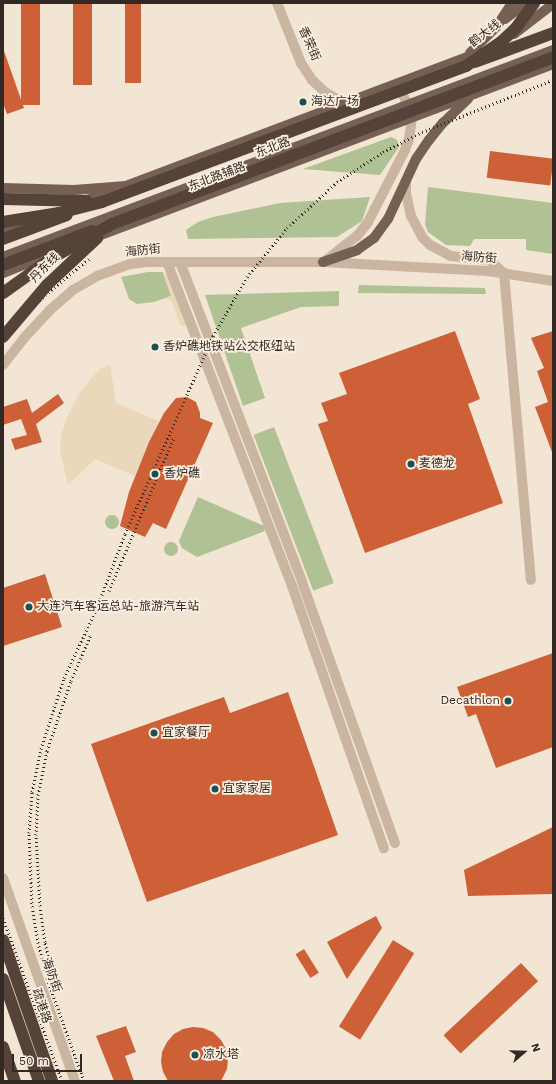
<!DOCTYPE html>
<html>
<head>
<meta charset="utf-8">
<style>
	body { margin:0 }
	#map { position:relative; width:556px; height:1084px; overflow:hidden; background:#f2e5d4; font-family:"Work Sans","Noto Sans SC",sans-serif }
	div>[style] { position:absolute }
	.green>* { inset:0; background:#b0c194; transform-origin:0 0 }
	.round { border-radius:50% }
	.plaza>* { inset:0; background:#ebd7ba }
	.building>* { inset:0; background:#cd6037; transform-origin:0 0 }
	.minor>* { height:10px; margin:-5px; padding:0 5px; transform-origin:5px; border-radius:5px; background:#cab5a0 }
	.major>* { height:10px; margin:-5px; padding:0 5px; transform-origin:5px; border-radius:5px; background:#766054 }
	.highway>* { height:12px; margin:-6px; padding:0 6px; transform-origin:6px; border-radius:6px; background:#55433a }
	.rail>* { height:3px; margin-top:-1.5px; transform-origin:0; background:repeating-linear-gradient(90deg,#332924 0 1px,transparent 0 4px) }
	.highway-bridge>* { height:12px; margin:-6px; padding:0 6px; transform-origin:6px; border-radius:6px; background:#55433a }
	.dots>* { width:11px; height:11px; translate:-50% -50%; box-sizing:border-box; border:2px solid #faefe0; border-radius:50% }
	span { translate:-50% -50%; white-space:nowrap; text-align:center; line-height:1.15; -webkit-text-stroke:3.5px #faefe0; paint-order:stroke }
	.street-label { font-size:12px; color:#332924 }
	.poi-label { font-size:12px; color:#332924 }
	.left { translate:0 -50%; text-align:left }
	.right { translate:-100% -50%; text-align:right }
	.frame { position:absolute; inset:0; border:4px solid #332924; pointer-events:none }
	.north { position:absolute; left:504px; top:1032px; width:40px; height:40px; -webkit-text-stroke:3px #faefe0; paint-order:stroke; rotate:70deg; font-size:11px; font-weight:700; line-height:16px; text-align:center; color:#332924 }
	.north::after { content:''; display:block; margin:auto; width:14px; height:18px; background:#332924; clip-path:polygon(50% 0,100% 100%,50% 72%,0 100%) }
	.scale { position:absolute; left:12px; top:1054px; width:70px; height:18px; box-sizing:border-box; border:2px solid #332924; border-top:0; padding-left:5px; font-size:12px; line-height:14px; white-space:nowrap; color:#332924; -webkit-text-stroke:3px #faefe0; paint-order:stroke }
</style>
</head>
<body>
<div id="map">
	<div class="green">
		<div style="clip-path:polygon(391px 137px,397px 140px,399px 147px,380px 175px,303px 169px)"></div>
		<div style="clip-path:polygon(428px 187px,553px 203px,553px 254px,526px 250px,526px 239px,474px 239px,470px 246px,446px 245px,428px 232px,425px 224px)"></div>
		<div style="clip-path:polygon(370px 197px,362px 221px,337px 237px,188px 239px,186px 230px,198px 222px,213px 217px,280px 203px)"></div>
		<div style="clip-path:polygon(148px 272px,163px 272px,171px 296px,154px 302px,137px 304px,129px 299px,121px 277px)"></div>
		<div style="clip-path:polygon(359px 285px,485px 288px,486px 294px,358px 293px)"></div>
		<div style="clip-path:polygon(339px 291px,339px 306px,301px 307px,241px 328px,265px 398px,243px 406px,205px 295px)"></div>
		<div style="left:274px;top:427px;width:167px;height:22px;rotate:69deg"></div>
		<div style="clip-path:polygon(198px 497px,264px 526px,265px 531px,197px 557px,182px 548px,179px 541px)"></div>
		<div class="round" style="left:105px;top:515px;width:14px;height:14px"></div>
		<div class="round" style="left:164px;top:542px;width:14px;height:14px"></div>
	</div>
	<div class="plaza">
		<div style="clip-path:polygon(163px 273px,167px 275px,188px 326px,181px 326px,171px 301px,165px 298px,171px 296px)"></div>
		<div style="clip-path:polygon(110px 365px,116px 403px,159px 421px,135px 476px,95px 459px,68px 485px,60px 451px,61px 435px,67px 417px,79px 394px,90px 380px,101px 368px)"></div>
	</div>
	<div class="building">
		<div style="left:21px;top:3px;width:19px;height:102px"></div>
		<div style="left:73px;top:3px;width:19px;height:82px"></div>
		<div style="left:125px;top:3px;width:16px;height:80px"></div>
		<div style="clip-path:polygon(4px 51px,24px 108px,7px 114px,3px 103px)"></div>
		<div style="left:490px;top:151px;width:64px;height:27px;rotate:7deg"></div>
		<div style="clip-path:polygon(455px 331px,480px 399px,468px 404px,503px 503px,365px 553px,318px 424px,328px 421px,321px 403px,347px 394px,339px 373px)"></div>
		<div style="clip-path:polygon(553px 331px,553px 452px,552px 452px,535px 407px,548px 402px,537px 371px,544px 368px,531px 338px)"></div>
		<div style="clip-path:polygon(58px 394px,64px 403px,36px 424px,42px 442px,15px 450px,11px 439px,27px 435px,21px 419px,3px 425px,3px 407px,27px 399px,32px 413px)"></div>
		<div style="clip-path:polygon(187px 397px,196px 402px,200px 413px,200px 418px,213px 423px,166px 529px,153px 523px,145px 537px,120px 526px,129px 492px,149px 442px,164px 413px,176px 398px)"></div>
		<div style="clip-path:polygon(45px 574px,62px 627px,3px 646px,3px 588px)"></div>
		<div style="clip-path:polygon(553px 653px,553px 747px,496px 768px,476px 714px,468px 717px,457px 687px)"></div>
		<div style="clip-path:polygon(288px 692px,338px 835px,147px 902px,91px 744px,224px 697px,230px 713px)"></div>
		<div style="clip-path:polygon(553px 827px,553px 894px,468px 896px,464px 870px)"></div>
		<div style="clip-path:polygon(376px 916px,382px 928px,347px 979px,327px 942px)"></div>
		<div style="left:393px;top:940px;width:25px;height:102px;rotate:32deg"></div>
		<div style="left:304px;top:949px;width:28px;height:10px;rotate:58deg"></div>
		<div style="left:521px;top:963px;width:25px;height:106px;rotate:47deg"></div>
		<div style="clip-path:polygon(126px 1026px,136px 1052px,125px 1056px,134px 1081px,114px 1081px,96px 1036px)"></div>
		<div style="clip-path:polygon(193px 1027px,203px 1028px,213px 1032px,221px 1040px,226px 1049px,228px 1059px,227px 1069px,221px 1081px,168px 1081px,163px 1072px,161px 1062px,162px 1052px,167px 1042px,174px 1034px,183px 1029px)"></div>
	</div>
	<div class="minor">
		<div style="left:277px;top:3px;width:65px;rotate:68.2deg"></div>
		<div style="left:301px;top:63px;width:20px;rotate:57deg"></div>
		<div style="left:312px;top:80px;width:18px;rotate:43deg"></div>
		<div style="left:325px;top:92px;width:23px;rotate:31deg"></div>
		<div style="left:406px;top:180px;width:13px;rotate:90deg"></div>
		<div style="left:406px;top:193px;width:24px;rotate:78deg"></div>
		<div style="left:411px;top:216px;width:24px;rotate:62deg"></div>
		<div style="left:422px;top:237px;width:11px;rotate:45deg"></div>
		<div style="left:430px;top:245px;width:24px;rotate:28deg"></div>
		<div style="left:451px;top:256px;width:38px;rotate:6deg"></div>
		<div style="left:489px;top:260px;width:20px;rotate:41deg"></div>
		<div style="left:325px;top:261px;width:42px;rotate:-38.2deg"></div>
		<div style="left:358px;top:235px;width:16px;rotate:-52deg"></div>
		<div style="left:368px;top:222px;width:81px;rotate:-62.8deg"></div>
		<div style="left:405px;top:150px;width:12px;rotate:-70deg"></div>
		<div style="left:409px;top:139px;width:22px;rotate:-82deg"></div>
		<div style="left:412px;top:117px;width:35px;rotate:-112deg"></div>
		<div style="left:167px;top:262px;width:347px;rotate:68.9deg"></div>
		<div style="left:292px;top:586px;width:278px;rotate:70.7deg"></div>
		<div style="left:180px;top:262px;width:342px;rotate:69.1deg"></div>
		<div style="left:302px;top:582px;width:277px;rotate:70.4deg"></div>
		<div style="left:504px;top:273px;width:308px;rotate:85deg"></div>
		<div style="left:3px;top:365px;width:34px;rotate:-52deg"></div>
		<div style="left:24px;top:338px;width:38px;rotate:-47deg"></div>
		<div style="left:50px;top:310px;width:30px;rotate:-41deg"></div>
		<div style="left:73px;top:290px;width:28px;rotate:-30deg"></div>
		<div style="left:97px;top:276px;width:35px;rotate:-20deg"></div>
		<div style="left:130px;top:264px;width:17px;rotate:-7deg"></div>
		<div style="left:147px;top:262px;width:176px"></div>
		<div style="left:323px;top:262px;width:165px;rotate:3.1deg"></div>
		<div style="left:488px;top:271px;width:66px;rotate:8.7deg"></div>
		<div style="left:3px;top:878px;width:215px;rotate:70.5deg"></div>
	</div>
	<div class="major">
		<div style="left:505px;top:19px;width:26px;rotate:-37deg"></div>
		<div style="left:514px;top:34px;width:49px;rotate:-37.6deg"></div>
		<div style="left:470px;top:53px;width:38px;rotate:-45deg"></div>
		<div style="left:497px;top:26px;width:27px;rotate:-57deg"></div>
		<div style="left:3px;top:188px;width:71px;rotate:1.6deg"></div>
		<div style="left:74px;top:190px;width:52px;rotate:-4.4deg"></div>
		<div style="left:126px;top:186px;width:379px;rotate:-20.7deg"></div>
		<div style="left:81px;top:202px;width:36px;rotate:-19deg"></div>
		<div style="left:3px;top:231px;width:29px;rotate:-20deg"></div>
		<div style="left:98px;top:236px;width:486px;rotate:-20.7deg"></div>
		<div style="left:3px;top:257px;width:588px;rotate:-20.62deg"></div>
		<div style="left:323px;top:262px;width:36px;rotate:-19deg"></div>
		<div style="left:357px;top:250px;width:21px;rotate:-35deg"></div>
		<div style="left:374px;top:238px;width:24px;rotate:-54deg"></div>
		<div style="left:388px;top:219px;width:66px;rotate:-65deg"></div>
		<div style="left:416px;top:159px;width:23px;rotate:-56deg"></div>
		<div style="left:429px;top:140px;width:22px;rotate:-51deg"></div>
		<div style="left:443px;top:123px;width:35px;rotate:-44deg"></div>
		<div style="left:3px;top:273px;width:54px;rotate:-21.8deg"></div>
	</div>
	<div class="highway">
		<div style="left:475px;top:62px;width:83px;rotate:-20.4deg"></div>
		<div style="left:3px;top:239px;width:68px;rotate:-20.6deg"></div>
		<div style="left:3px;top:265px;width:95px;rotate:-20.9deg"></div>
		<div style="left:3px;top:940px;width:149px;rotate:70.8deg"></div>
		<div style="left:3px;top:979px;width:108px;rotate:70.6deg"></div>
		<div style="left:3px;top:1047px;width:36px;rotate:71deg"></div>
	</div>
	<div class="rail">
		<div style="left:3px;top:338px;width:60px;rotate:-45.7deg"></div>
		<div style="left:45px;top:295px;width:58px;rotate:-39.4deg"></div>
		<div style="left:109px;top:591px;width:167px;rotate:-67.1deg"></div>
		<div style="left:3px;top:918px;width:173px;rotate:70.1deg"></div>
		<div style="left:54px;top:979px;width:38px;rotate:-104deg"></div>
		<div style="left:45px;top:942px;width:36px;rotate:-98deg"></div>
		<div style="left:40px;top:906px;width:71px;rotate:-93.2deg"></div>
		<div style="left:36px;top:835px;width:40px;rotate:-87.1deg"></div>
		<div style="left:38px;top:795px;width:45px;rotate:-78.4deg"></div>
		<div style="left:47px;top:751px;width:74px;rotate:-71.1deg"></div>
		<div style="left:71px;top:681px;width:51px;rotate:-66.9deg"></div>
		<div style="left:84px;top:1081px;width:109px;rotate:-109.8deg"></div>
		<div style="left:47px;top:978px;width:36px;rotate:-104deg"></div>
		<div style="left:38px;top:943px;width:36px;rotate:-99deg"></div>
		<div style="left:32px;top:907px;width:74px;rotate:-92.3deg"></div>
		<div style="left:29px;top:833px;width:41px;rotate:-85.8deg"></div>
		<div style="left:32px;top:792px;width:44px;rotate:-78.2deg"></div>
		<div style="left:41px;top:749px;width:75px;rotate:-72.1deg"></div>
		<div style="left:64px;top:678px;width:75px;rotate:-64.8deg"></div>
		<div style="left:96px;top:610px;width:81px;rotate:-69.1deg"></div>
		<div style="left:125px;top:534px;width:217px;rotate:-66deg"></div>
		<div style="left:213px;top:336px;width:68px;rotate:-60deg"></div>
		<div style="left:247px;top:277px;width:63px;rotate:-50.8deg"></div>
		<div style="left:287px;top:228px;width:68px;rotate:-42.6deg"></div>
		<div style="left:337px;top:182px;width:55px;rotate:-33.1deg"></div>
		<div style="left:383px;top:152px;width:44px;rotate:-27.1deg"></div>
		<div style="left:422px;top:132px;width:141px;rotate:-21.7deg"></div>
	</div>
	<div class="highway-bridge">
		<div style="left:3px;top:199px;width:84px;rotate:1.4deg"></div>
		<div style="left:3px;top:222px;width:57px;rotate:-9.1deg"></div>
		<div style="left:59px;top:213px;width:44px;rotate:-14.3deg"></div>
		<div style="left:102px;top:202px;width:389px;rotate:-20.5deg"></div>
		<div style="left:466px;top:66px;width:42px;rotate:-34.4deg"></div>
		<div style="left:501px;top:42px;width:21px;rotate:-43deg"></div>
		<div style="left:516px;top:28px;width:31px;rotate:-54deg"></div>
		<div style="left:3px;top:293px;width:60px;rotate:-35.5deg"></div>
		<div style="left:52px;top:258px;width:69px;rotate:-29.5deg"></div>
		<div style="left:112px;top:224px;width:472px;rotate:-20.7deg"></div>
		<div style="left:3px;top:337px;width:68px;rotate:-49.8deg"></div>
		<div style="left:47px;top:285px;width:69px;rotate:-43.2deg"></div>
	</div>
	<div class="dots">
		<div style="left:303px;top:102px;background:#185056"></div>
		<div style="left:155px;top:347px;background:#185056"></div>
		<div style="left:411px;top:464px;background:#185056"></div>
		<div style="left:155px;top:474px;background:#185056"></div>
		<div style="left:29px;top:607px;background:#185056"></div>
		<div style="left:508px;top:701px;background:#185056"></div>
		<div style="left:154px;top:733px;background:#185056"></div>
		<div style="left:215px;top:789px;background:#185056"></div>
		<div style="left:195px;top:1055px;background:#185056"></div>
	</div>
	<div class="street-label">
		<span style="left:485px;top:34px;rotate:-37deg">鹤大线</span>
		<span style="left:309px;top:44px;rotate:66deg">香荣街</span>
		<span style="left:273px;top:148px;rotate:-21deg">东北路</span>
		<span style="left:217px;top:177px;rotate:-21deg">东北路辅路</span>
		<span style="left:143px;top:251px;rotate:-6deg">海防街</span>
		<span style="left:479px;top:258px;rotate:4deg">海防街</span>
		<span style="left:45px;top:268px;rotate:-45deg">丹东线</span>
		<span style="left:51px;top:975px;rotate:70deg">海防街</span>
		<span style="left:41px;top:1006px;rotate:71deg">疏港路</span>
	</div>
	<div class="poi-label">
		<span class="left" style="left:311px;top:102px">海达广场</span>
		<span class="left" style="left:163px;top:347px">香炉礁地铁站公交枢纽站</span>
		<span class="left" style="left:419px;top:464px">麦德龙</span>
		<span class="left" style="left:164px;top:474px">香炉礁</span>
		<span class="left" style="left:37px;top:607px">大连汽车客运总站-旅游汽车站</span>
		<span class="right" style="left:500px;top:701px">Decathlon</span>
		<span class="left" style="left:162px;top:733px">宜家餐厅</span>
		<span class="left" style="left:223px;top:789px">宜家家居</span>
		<span class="left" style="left:203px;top:1055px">凉水塔</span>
	</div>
	<div class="frame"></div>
	<div class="north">N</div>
	<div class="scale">50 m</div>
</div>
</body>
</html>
